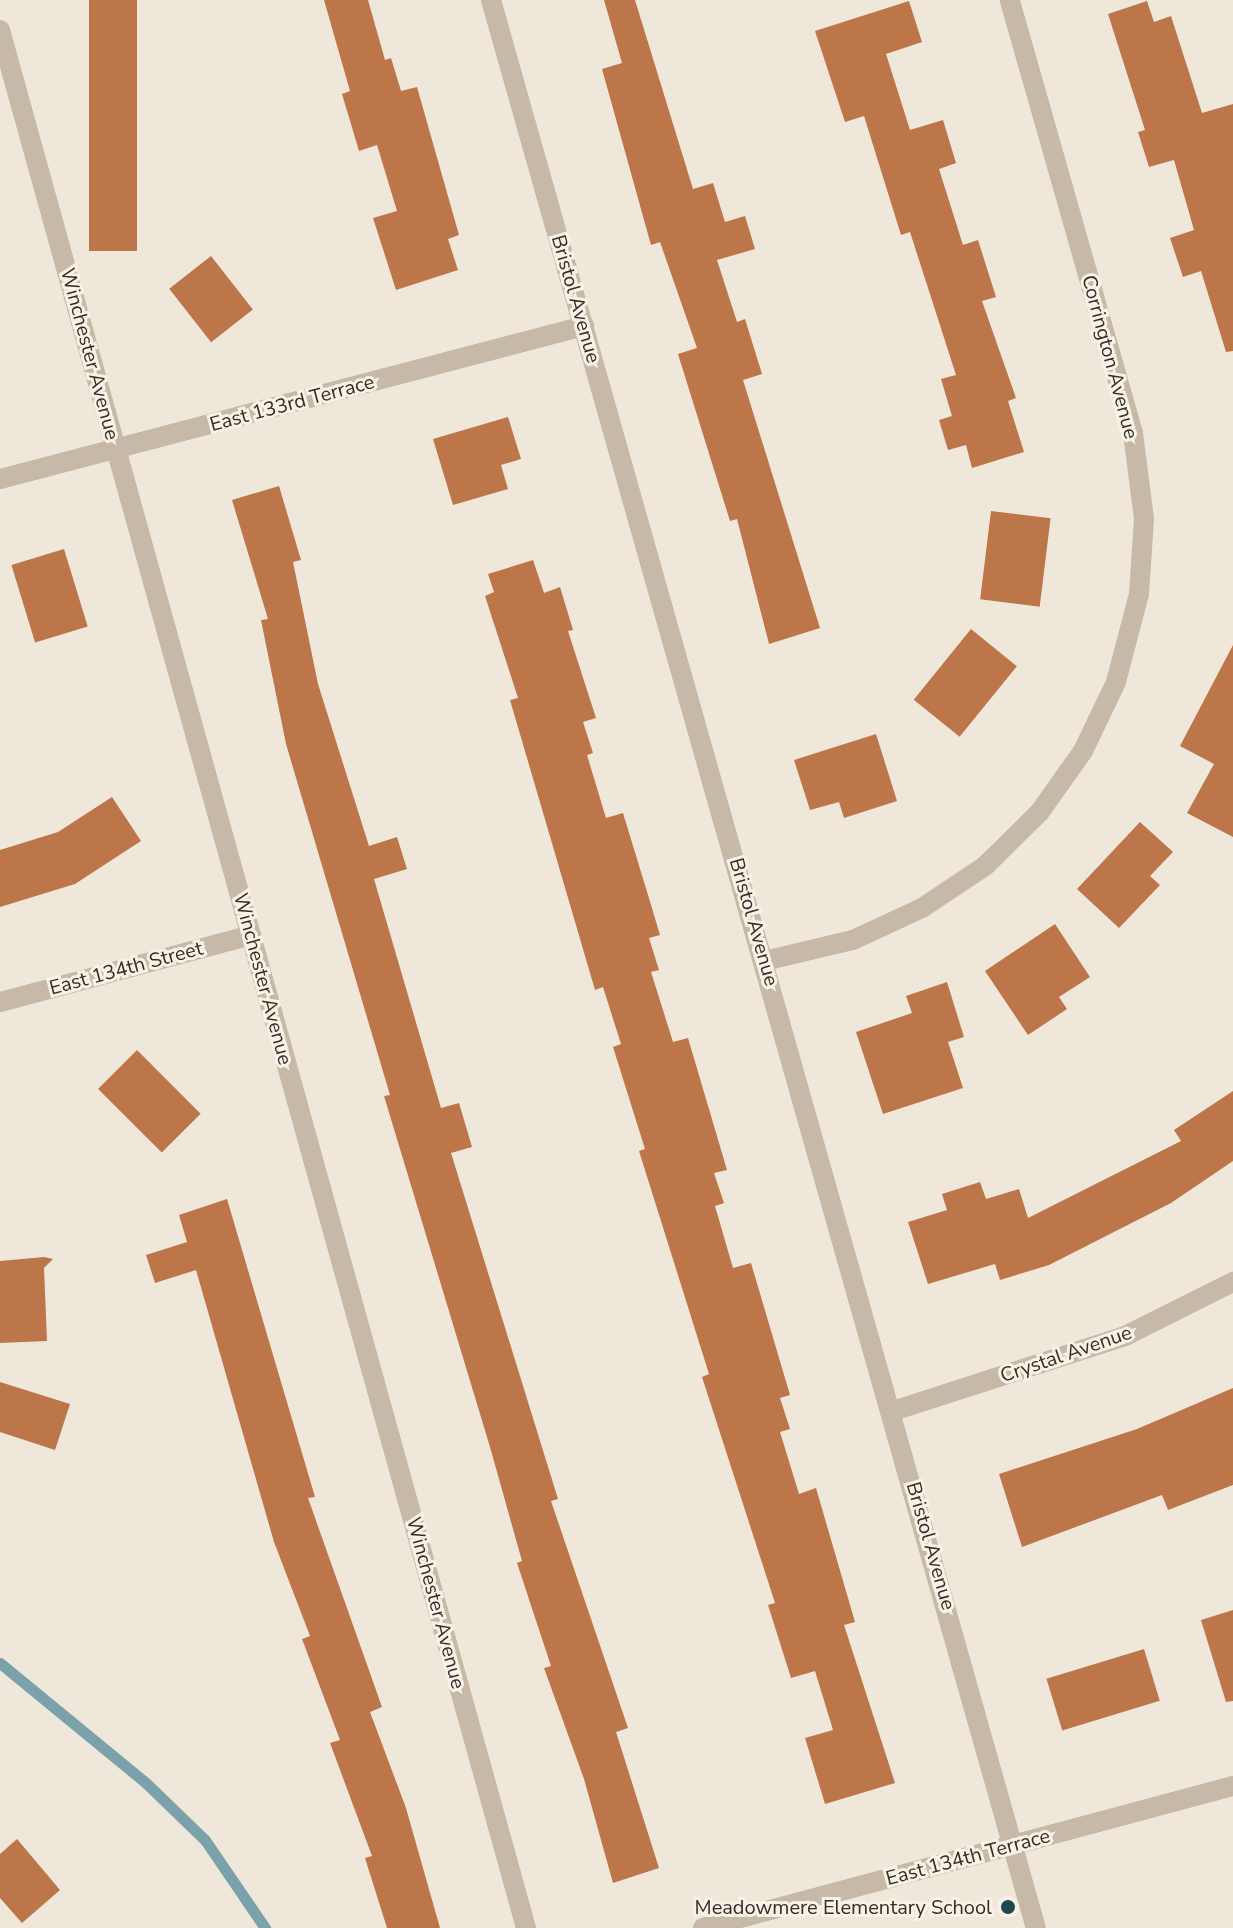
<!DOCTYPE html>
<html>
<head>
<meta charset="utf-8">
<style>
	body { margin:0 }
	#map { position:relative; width:1233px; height:1928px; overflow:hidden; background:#efe8da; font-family:"Nunito Sans",sans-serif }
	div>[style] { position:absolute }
	.stream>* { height:11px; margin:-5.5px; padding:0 5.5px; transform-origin:5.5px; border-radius:5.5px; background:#7ba1aa }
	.building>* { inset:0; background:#bd754a; transform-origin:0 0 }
	.minor>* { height:20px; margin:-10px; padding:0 10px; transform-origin:10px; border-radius:10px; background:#c6b9a7 }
	.dots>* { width:22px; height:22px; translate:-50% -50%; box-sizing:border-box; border:4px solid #f7f2e5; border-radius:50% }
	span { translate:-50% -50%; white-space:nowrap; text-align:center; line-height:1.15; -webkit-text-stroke:6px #f7f2e5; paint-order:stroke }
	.street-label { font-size:20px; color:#332c27 }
	.poi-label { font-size:20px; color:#332c27 }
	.right { translate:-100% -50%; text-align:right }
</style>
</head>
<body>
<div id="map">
	<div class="stream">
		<div style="left:0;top:1663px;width:189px;rotate:39.4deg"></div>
		<div style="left:146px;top:1783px;width:82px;rotate:44deg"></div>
		<div style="left:205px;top:1840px;width:107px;rotate:55.7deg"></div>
	</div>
	<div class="building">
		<div style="left:89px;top:0;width:48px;height:251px"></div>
		<div style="clip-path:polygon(324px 0,368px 0,385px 60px,391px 58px,401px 91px,417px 87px,459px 235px,448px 239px,458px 270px,396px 290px,373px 218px,397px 211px,377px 145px,359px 151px,342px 94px,350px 91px)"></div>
		<div style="clip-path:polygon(604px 0,635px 0,693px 189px,713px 183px,725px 222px,745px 216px,755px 249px,717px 260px,737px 322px,745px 319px,762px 374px,743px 380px,820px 628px,769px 644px,737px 519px,730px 521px,678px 354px,697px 348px,660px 242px,651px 245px,602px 69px,622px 63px)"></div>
		<div style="clip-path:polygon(909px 1px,922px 42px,886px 54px,910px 130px,943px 120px,956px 163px,939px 169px,963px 245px,978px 240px,996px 297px,982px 301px,1016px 398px,1008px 401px,1024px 452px,972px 468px,966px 445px,948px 450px,939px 420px,952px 416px,941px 379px,956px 375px,910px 232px,901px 235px,864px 116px,845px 122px,815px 31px)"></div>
		<div style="clip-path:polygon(1147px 1px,1154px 22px,1171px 16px,1202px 113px,1233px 104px,1233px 351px,1226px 352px,1201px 271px,1183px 277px,1170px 238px,1194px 230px,1174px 160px,1149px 167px,1138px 132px,1145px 130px,1108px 14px)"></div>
		<div style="left:211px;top:256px;width:68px;height:53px;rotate:52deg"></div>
		<div style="clip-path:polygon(508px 417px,521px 459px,501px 465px,508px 489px,453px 505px,433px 439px)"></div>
		<div style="clip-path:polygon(279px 486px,301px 560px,293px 562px,318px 684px,369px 846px,397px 837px,407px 869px,374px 879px,441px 1108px,459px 1103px,472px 1147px,451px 1153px,558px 1499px,551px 1501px,628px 1728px,616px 1732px,659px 1868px,613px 1883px,584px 1779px,544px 1668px,551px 1666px,517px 1563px,522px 1561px,490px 1447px,384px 1096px,390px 1095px,286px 744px,261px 620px,268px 619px,232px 500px)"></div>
		<div style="left:991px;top:511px;width:60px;height:89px;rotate:7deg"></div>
		<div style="left:64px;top:549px;width:81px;height:55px;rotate:73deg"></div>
		<div style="clip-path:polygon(533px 560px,544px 593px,560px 587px,573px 630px,568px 631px,596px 718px,583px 722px,593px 753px,587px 755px,606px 818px,623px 813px,648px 895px,660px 935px,649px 938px,659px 970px,651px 972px,673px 1042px,688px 1038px,727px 1170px,714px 1173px,724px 1203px,715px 1206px,733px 1268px,751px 1263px,790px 1395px,780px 1398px,790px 1429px,780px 1432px,799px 1494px,816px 1488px,855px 1622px,844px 1625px,895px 1783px,825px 1804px,805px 1738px,833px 1730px,815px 1671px,791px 1678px,768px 1605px,775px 1603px,702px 1377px,709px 1374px,639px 1151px,645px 1149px,613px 1047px,621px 1044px,603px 987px,595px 990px,510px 700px,518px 698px,485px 596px,494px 592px,488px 574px)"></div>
		<div style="left:971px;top:629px;width:59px;height:91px;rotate:39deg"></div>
		<div style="clip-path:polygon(1233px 645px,1233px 837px,1187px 813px,1214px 764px,1180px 746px)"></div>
		<div style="clip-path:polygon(876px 734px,897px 801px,844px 818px,839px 802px,810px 810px,794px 760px)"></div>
		<div style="clip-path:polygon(112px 797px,141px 841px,75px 884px,0 907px,0 850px,58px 832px)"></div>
		<div style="clip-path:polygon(1140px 822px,1173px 852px,1150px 876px,1160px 885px,1119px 928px,1077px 889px)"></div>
		<div style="clip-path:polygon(1055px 924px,1090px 977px,1059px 997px,1067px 1009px,1028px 1035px,985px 971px)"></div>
		<div style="clip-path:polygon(947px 982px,964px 1037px,948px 1042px,963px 1088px,883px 1114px,856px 1032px,912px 1013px,906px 996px)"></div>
		<div style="left:137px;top:1050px;width:90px;height:55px;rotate:45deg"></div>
		<div style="clip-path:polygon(1233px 1091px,1233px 1161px,1171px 1203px,1049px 1265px,1000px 1280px,995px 1264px,928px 1284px,908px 1222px,947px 1210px,942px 1194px,980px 1182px,986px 1199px,1019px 1189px,1028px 1218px,1181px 1141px,1174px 1130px)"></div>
		<div style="clip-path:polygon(227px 1199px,315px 1497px,308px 1498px,382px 1707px,370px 1712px,406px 1808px,440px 1928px,387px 1928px,365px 1858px,372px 1856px,330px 1743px,340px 1740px,302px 1639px,310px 1636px,274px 1542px,196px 1270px,155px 1283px,146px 1255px,187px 1242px,179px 1215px)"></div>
		<div style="clip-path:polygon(44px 1257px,53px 1259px,44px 1268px,47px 1341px,0 1343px,0 1261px)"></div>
		<div style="clip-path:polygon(0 1382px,70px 1404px,55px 1450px,0 1432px)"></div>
		<div style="clip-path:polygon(1233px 1388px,1233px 1485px,1168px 1510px,1162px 1495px,1022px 1547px,999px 1474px,1137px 1429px)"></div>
		<div style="clip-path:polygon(1233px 1610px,1233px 1701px,1226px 1702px,1201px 1620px)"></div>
		<div style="left:1144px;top:1649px;width:54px;height:102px;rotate:73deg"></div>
		<div style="clip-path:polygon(17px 1839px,60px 1890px,22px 1923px,0 1898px,0 1854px)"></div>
	</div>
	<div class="minor">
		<div style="left:491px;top:0;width:2004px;rotate:74.22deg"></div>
		<div style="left:0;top:30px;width:1970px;rotate:74.51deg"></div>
		<div style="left:0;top:479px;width:604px;rotate:-14.68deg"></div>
		<div style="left:764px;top:961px;width:91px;rotate:-13.3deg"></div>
		<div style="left:853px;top:940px;width:76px;rotate:-24.9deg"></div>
		<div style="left:922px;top:908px;width:76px;rotate:-33.7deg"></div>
		<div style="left:985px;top:866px;width:76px;rotate:-44.5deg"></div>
		<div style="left:1039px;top:813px;width:76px;rotate:-54.6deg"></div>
		<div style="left:1083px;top:751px;width:76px;rotate:-64.4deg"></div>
		<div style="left:1116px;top:682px;width:91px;rotate:-75.4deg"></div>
		<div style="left:1139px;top:594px;width:75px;rotate:-86.2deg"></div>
		<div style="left:1144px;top:519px;width:87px;rotate:-97.3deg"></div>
		<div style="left:1133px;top:433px;width:450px;rotate:-105.9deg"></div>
		<div style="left:0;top:1002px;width:260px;rotate:-14.9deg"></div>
		<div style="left:893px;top:1411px;width:244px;rotate:-17.9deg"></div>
		<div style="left:1125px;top:1336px;width:121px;rotate:-26.6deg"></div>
		<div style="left:703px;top:1928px;width:549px;rotate:-15deg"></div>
	</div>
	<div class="dots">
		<div style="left:1008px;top:1907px;background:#204751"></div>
	</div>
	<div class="street-label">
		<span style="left:576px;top:299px;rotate:74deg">Bristol Avenue</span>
		<span style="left:90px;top:354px;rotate:75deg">Winchester Avenue</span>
		<span style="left:1110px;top:357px;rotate:75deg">Corrington Avenue</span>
		<span style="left:292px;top:403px;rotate:-15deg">East 133rd Terrace</span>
		<span style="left:754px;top:922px;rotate:74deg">Bristol Avenue</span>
		<span style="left:126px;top:968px;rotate:-15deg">East 134th Street</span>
		<span style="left:263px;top:979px;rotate:75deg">Winchester Avenue</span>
		<span style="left:1066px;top:1354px;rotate:-19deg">Crystal Avenue</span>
		<span style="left:931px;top:1546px;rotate:74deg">Bristol Avenue</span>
		<span style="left:436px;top:1603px;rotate:75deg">Winchester Avenue</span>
		<span style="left:968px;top:1857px;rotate:-15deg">East 134th Terrace</span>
	</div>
	<div class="poi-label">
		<span class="right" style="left:992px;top:1907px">Meadowmere Elementary School</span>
	</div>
</div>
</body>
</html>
